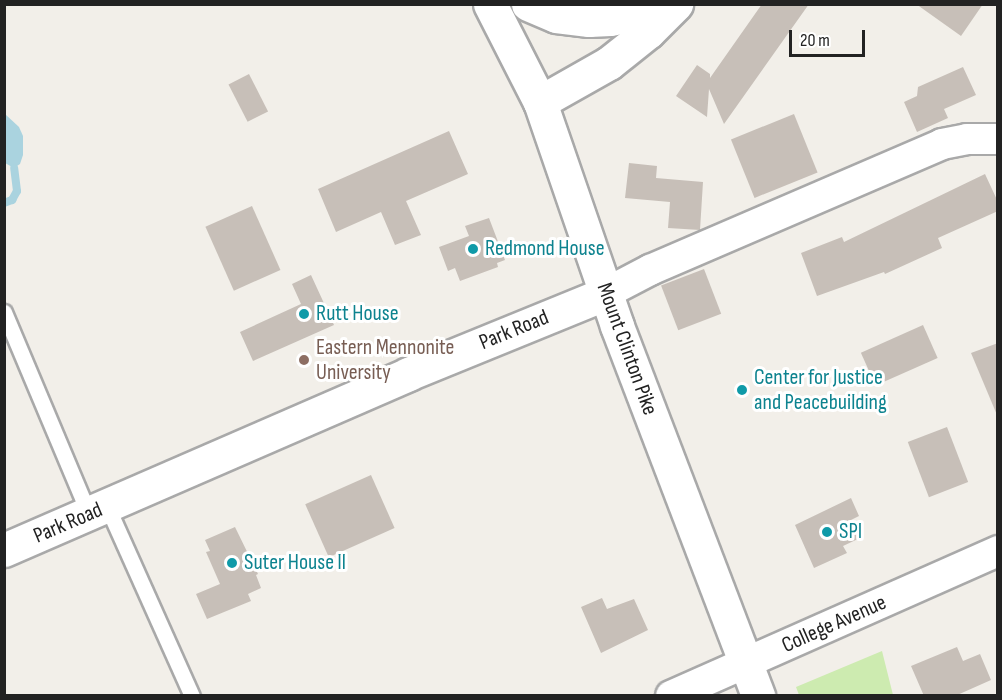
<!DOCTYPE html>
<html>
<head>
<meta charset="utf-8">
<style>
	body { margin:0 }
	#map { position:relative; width:1002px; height:700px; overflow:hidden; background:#f2efe9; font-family:"Sofia Sans Condensed",sans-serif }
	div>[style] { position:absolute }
	.grass>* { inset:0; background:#cdebb0 }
	.water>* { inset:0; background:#aad3df }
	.stream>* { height:8px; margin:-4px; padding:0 4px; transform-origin:4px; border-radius:4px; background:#aad3df }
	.building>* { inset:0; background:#c7bfb8; transform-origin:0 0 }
	.roads { filter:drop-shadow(2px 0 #a9a9a9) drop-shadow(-2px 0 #a9a9a9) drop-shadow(0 2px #a9a9a9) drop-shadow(0 -2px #a9a9a9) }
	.service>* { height:15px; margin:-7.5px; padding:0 7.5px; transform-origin:7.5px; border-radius:7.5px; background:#fff }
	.minor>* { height:30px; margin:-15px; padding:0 15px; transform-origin:15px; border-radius:15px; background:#fff }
	.tertiary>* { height:33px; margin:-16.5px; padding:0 16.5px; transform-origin:16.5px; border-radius:16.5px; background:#fff }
	.dots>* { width:16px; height:16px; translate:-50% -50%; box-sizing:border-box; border:3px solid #fff; border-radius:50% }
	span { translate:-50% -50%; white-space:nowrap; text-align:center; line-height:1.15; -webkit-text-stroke:6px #fff; paint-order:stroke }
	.culture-label { font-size:22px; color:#0d838f }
	.left { translate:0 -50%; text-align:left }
	.street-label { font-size:22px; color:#222 }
	.education-label { font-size:22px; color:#785e54 }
	.frame { position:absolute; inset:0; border:6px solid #222; pointer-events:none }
	.scale { position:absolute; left:789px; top:30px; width:76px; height:27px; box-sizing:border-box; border:3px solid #222; border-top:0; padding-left:8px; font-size:18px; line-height:21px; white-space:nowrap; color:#222; -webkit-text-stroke:4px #fff; paint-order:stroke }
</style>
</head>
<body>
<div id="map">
	<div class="grass">
		<div style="clip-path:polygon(882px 651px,893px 695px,799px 695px,796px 687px)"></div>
	</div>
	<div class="water">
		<div style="clip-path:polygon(5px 114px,19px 127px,23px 136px,23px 155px,20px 164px,14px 168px,5px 163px)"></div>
	</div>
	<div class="stream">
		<div style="left:4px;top:203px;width:9px;rotate:-21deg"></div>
		<div style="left:12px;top:200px;width:10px;rotate:-61deg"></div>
		<div style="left:17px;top:191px;width:23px;rotate:-97deg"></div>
	</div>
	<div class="building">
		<div style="clip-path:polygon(762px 4px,809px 4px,724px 124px,709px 89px,707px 117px,676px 96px,697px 65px,710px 74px,710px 78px)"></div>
		<div style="clip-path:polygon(916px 4px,983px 4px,961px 36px)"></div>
		<div style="clip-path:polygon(963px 67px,976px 95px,944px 109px,948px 118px,917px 132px,904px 102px,917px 96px,918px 87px)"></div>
		<div style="left:249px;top:74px;width:42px;height:23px;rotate:63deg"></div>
		<div style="left:794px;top:114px;width:63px;height:68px;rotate:68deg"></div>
		<div style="clip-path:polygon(449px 131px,468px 174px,406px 201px,421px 235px,395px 245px,381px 212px,336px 232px,318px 189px)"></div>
		<div style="clip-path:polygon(629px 163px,657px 166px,656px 178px,703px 182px,700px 230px,668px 228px,670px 202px,625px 198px)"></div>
		<div style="clip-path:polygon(985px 174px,998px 202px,998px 211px,938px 238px,942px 248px,885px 274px,884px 272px,817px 296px,801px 253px,842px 237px,844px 242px)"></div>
		<div style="left:252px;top:206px;width:70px;height:51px;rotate:66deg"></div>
		<div style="clip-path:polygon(489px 218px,505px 260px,497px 263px,498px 267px,460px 281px,455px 268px,448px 271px,439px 247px,469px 236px,465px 226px)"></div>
		<div style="left:704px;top:269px;width:48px;height:46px;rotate:69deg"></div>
		<div style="clip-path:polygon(311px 275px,334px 325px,253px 361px,240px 332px,301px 304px,292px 284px)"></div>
		<div style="left:923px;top:325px;width:36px;height:68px;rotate:66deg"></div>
		<div style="clip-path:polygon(998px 343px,998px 415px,997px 415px,971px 353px)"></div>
		<div style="left:947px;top:427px;width:59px;height:42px;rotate:69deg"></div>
		<div style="left:371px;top:475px;width:58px;height:72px;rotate:66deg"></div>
		<div style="clip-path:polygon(851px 498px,859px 516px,851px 520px,860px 538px,843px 546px,847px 553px,814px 568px,795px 525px)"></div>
		<div style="clip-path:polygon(235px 527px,258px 574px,256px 575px,261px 588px,248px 594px,251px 601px,207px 619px,196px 594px,220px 584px,206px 552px,210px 551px,205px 540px)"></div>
		<div style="clip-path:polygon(602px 598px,607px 609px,634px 599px,648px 630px,601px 653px,581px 607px)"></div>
		<div style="clip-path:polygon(957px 647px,963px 661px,980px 654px,991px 680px,955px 696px,924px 696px,911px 666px)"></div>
	</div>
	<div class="roads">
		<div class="service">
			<div style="left:4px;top:312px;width:219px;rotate:67.2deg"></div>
			<div style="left:107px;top:506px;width:208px;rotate:65.9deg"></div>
		</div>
		<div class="minor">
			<div style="left:606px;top:293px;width:50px;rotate:-27.6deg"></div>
			<div style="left:650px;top:270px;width:318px;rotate:-23.3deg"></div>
			<div style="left:942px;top:144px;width:25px;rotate:-11deg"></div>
			<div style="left:967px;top:139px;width:28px"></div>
			<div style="left:671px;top:696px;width:358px;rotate:-23.9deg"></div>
		</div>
		<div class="tertiary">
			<div style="left:490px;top:4px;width:110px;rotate:63deg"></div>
			<div style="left:540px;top:102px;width:237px;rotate:71deg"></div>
			<div style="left:617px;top:326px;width:396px;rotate:69.1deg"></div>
			<div style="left:528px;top:4px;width:30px;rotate:23deg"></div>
			<div style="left:556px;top:16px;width:33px;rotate:7deg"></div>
			<div style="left:589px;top:20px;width:21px;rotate:-3deg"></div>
			<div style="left:610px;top:19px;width:66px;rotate:-12.2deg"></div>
			<div style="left:540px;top:102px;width:79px;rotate:-29.5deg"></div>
			<div style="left:609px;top:63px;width:50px;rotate:-38.5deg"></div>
			<div style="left:648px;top:32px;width:40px;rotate:-45deg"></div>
			<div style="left:4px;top:550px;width:441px;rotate:-23.5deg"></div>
			<div style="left:408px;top:374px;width:214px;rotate:-22.2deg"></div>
		</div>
	</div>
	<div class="dots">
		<div style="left:473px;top:249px;background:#0f9aa8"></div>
		<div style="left:304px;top:314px;background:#0f9aa8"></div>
		<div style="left:304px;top:360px;background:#8d6e63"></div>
		<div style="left:742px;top:390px;background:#0f9aa8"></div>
		<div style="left:827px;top:532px;background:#0f9aa8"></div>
		<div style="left:232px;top:563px;background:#0f9aa8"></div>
	</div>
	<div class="culture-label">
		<span class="left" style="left:485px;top:249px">Redmond House</span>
		<span class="left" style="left:316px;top:314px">Rutt House</span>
		<span class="left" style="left:754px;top:390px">Center for Justice<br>and Peacebuilding</span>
		<span class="left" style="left:839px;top:532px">SPI</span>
		<span class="left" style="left:244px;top:563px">Suter House ll</span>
	</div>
	<div class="street-label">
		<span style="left:514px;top:330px;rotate:-22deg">Park Road</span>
		<span style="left:627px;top:349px;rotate:70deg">Mount Clinton Pike</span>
		<span style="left:68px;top:523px;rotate:-23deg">Park Road</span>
		<span style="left:834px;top:624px;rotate:-24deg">College Avenue</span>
	</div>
	<div class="education-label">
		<span class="left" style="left:316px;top:360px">Eastern Mennonite<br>University</span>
	</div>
	<div class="frame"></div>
	<div class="scale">20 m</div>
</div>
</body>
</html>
